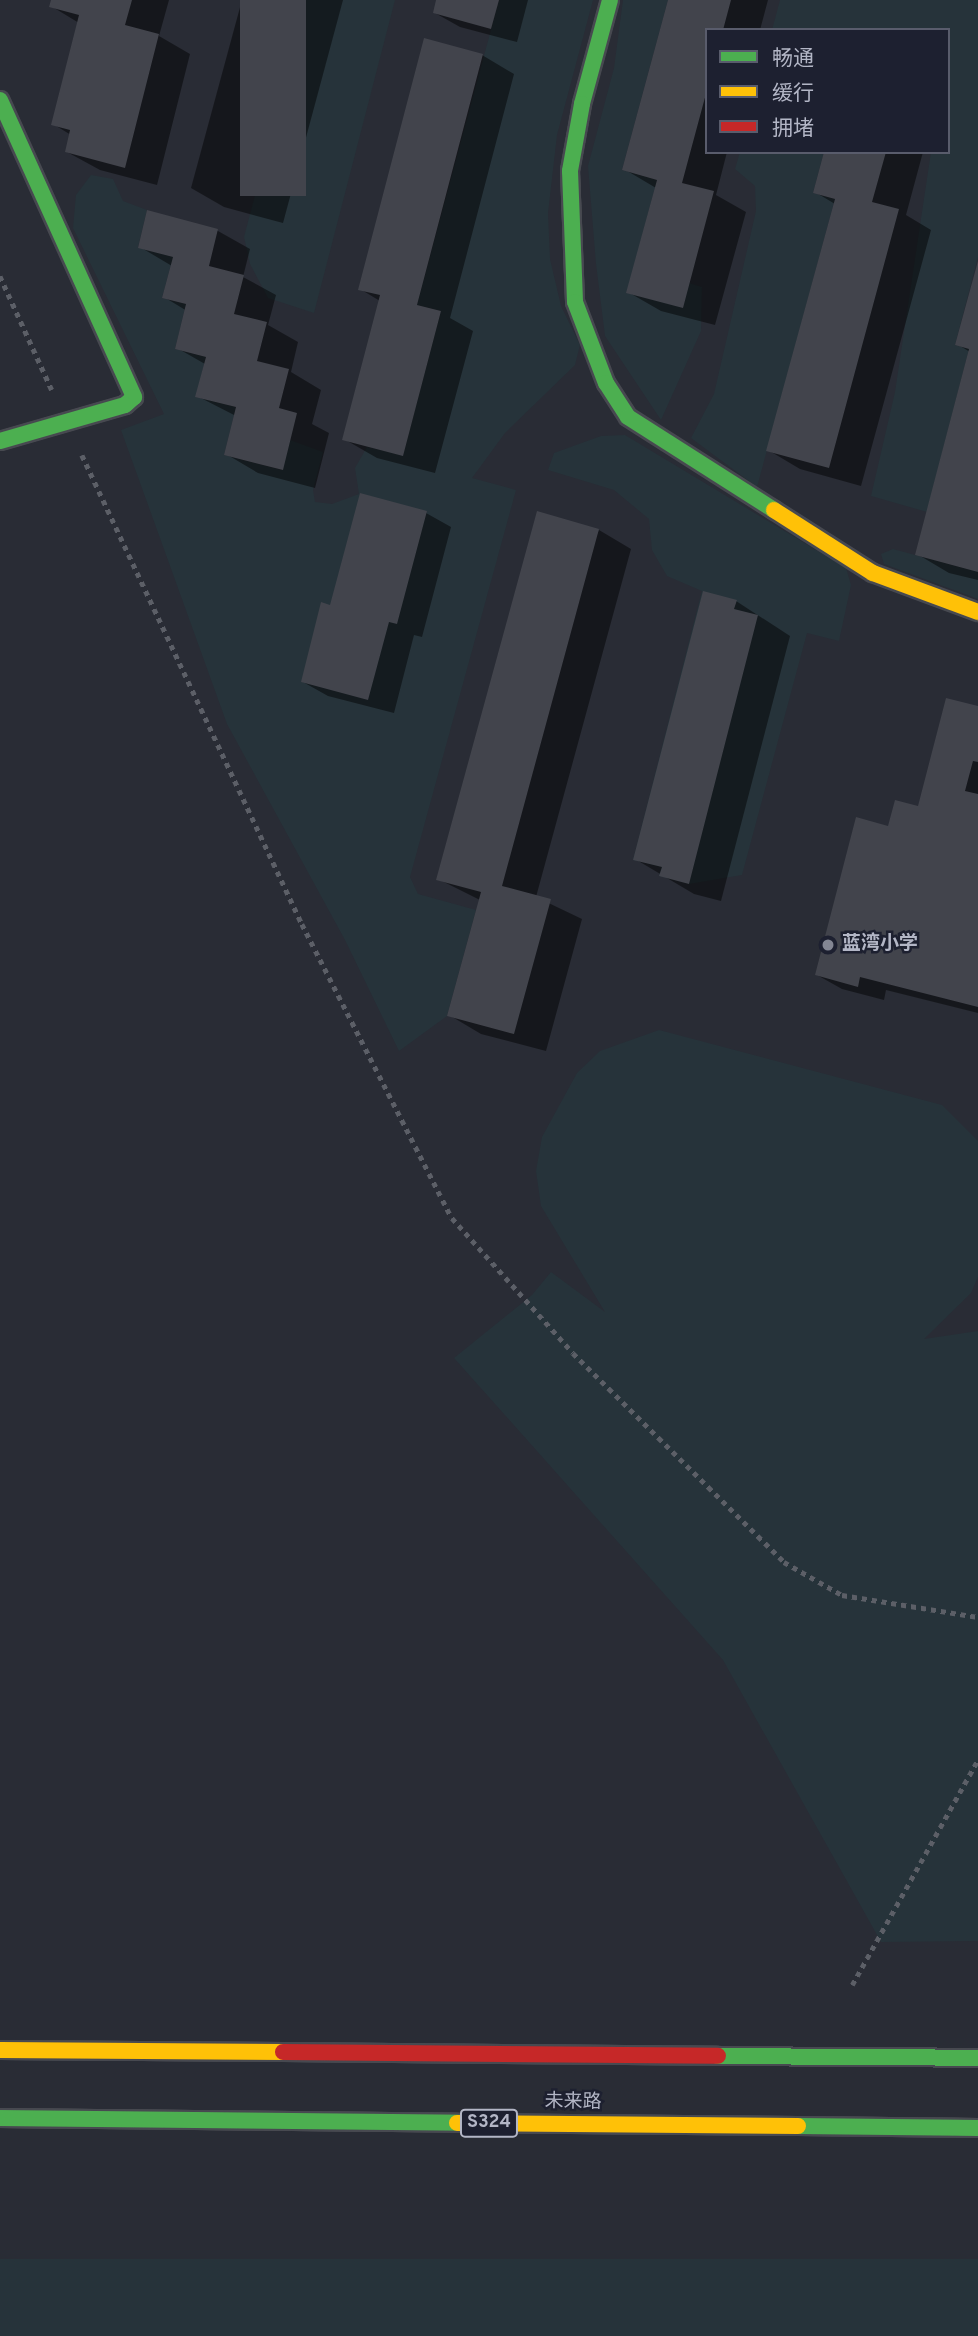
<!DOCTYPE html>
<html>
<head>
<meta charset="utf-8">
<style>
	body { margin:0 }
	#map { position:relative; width:978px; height:2336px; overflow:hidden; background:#292c35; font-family:Overpass,"Noto Sans SC",sans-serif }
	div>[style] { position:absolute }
	.green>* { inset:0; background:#26333a; transform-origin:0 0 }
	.shadow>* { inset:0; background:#0007 }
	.building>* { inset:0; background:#42444c; transform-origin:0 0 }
	.path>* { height:4.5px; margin-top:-2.25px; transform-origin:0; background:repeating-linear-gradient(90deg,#5c5f67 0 5px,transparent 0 10px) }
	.roads { filter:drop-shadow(2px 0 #474950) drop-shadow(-2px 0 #474950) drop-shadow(0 2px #474950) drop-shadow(0 -2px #474950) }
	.fast>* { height:16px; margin:-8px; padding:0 8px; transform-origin:8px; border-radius:8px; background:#4caf50 }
	.slow>* { height:16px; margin:-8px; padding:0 8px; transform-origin:8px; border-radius:8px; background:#ffc107 }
	.jam>* { height:16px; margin:-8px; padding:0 8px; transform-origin:8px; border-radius:8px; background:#c62828 }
	.dots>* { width:19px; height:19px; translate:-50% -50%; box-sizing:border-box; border:4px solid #1d2030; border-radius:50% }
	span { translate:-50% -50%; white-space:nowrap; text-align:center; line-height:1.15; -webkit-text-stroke:5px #1d2030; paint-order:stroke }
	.shield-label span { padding:2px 5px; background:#1d2030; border:2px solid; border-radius:5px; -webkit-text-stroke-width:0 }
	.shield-label { font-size:18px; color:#b3b6c6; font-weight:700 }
	.poi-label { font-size:19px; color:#b3b6c6; font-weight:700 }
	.left { translate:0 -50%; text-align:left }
	.street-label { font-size:19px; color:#b3b6c6 }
	.legend { position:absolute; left:705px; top:28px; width:245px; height:126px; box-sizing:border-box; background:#1d2030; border:2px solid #595c6c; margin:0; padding:9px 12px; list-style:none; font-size:21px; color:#b3b6c6 }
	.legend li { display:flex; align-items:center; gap:14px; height:35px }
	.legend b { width:35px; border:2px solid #595c6c }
</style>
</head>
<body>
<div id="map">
	<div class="green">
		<div style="clip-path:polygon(306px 0,395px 0,314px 313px,268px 298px,250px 264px,244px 237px)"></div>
		<div style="clip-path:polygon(499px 0,593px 0,557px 135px,548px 213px,550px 259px,561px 306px,580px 345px,575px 365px,505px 433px,472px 478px,516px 490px,410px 877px,418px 894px,476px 910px,447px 1016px,399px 1051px,345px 940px,227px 724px,121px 430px,164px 414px,73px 228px,76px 195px,91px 175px,113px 179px,123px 201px,147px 210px,138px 247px,173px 257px,162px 298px,186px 304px,175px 349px,206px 357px,196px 397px,236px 407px,224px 455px,282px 470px,290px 440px,323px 452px,313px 490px,315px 502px,332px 504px,359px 494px,355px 468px,367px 447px,403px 455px,441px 311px,417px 305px)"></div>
		<div style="clip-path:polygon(623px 0,668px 0,622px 170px,657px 180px,627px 293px,689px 283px,702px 287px,701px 331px,661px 420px,605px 336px,596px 264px,588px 166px,614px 68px)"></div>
		<div style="clip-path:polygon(780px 0,978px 0,978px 257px,955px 345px,969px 349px,927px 512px,871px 496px,895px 392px,931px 152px,948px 152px,948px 30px,772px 30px)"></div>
		<div style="clip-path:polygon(740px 152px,824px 152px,813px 193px,835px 199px,757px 487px,691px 438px,714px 394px,756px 211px,755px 186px,735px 169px)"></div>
		<div style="clip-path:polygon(625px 435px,846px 568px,851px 585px,839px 641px,807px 633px,742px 875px,689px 884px,659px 876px,661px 867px,633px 860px,702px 591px,667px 576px,652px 550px,649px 519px,614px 490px,548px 470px,554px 453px,601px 436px)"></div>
		<div style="clip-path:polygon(893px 549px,978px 572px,978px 599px,884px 564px,881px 554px)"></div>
		<div style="clip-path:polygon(659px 1030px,942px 1105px,978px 1141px,978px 1277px,971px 1293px,924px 1339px,978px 1331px,978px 1941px,881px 1942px,723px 1660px,454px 1358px,532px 1295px,551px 1272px,605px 1312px,541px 1206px,536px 1171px,542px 1137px,577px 1073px,600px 1051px)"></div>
		<div style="left:0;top:2259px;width:978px;height:77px"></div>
	</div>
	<div class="shadow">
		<div style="clip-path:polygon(52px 0,169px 0,159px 36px,190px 54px,157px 185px,100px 170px,67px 152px,71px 135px,53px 124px,79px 23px,51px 6px)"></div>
		<div style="clip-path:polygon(242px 0,343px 0,283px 223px,224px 207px,191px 188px)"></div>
		<div style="clip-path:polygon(438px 0,528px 0,517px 42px,460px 27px,435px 13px)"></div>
		<div style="clip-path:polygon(669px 0,768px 0,760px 30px,707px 30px,707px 152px,727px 152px,716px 195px,746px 212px,715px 325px,661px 311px,628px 292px,656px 188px,624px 169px)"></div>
		<div style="clip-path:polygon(482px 55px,514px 74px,450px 318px,473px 331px,435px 473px,377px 458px,344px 439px,380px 301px,360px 289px)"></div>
		<div style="clip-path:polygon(826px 152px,923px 152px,906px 215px,931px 230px,861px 486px,800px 469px,768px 450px,835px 204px,815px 192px)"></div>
		<div style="clip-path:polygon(148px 213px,218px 231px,250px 249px,243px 277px,276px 295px,268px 325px,298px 342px,291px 372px,321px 390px,312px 424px,329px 433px,315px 488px,258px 473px,226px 454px,236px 416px,197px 396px,205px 364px,177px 348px,187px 311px,164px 297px,172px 266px,140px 247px)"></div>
		<div style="clip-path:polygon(978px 264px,978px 580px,949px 573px,917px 554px,970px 352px,957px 344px)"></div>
		<div style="clip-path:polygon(426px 513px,451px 527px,422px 637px,414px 635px,394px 713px,328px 696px,303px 682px,332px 607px)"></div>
		<div style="clip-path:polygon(599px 530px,631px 549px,536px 897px,582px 919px,546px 1051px,481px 1034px,449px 1015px,480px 900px,438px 879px)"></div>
		<div style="clip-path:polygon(736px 601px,790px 636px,721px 901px,694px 894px,635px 859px)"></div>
		<div style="clip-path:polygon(978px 708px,978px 1013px,886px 990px,884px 1000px,842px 989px,817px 975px,890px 828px,919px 808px)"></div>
	</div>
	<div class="building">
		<div style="clip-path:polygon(51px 0,132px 0,125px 25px,159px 34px,125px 168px,65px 152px,70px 130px,51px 125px,79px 15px,49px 7px)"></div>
		<div style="left:240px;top:0;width:66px;height:196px"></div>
		<div style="clip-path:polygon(436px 0,499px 0,491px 29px,433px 13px)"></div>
		<div style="clip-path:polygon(668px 0,731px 0,723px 30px,707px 30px,707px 90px,682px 183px,714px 191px,683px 308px,626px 293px,657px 180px,622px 170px)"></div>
		<div style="clip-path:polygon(424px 38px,483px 54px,417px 305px,441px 311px,403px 456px,342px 440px,380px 295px,358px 290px)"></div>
		<div style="clip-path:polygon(824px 152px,886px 152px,872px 202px,899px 209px,829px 468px,766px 451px,835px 199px,813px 193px)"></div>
		<div style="clip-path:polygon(147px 210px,218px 229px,209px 266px,244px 275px,234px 314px,267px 322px,257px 361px,289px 369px,279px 408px,297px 413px,283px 470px,224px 455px,236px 407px,195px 397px,206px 357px,175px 349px,186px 304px,162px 298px,173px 257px,138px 248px)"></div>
		<div style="clip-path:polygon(978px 261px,978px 572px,915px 555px,969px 349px,955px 345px)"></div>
		<div style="clip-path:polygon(360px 493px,427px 511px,397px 624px,389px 622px,368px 700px,301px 682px,321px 602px,330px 605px)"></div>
		<div style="clip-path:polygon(537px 511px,599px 529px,502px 886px,551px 899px,514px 1034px,447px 1016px,481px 892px,436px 880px)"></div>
		<div style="clip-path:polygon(703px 591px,737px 600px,734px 609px,758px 615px,689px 884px,659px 876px,662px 867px,633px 860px)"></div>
		<div style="clip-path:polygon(946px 698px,978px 706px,978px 762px,973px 761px,965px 791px,978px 794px,978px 1007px,860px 977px,858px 987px,815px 975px,856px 817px,888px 826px,895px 800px,918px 806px)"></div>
	</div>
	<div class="path">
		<div style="left:0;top:276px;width:125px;rotate:65.5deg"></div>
		<div style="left:82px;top:455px;width:518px;rotate:64.87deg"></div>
		<div style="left:302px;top:924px;width:330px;rotate:63deg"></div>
		<div style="left:452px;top:1218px;width:181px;rotate:48.1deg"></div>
		<div style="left:573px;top:1353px;width:297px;rotate:44.7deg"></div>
		<div style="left:784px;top:1562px;width:67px;rotate:29.6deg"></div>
		<div style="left:842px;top:1595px;width:138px;rotate:9.2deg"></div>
		<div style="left:852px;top:1985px;width:258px;rotate:-60.8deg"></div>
	</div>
	<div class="roads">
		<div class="fast">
			<div style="left:610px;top:0;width:108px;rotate:105.1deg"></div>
			<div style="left:582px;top:104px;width:68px;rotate:100.2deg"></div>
			<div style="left:570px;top:171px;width:131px;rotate:87.8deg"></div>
			<div style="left:575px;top:302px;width:87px;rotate:69.1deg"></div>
			<div style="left:606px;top:383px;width:40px;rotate:57.1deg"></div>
			<div style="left:628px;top:417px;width:173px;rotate:32.5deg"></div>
			<div style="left:0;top:100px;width:326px;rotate:65.7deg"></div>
			<div style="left:134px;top:397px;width:12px;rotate:138deg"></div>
			<div style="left:125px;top:405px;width:130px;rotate:163.9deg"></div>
			<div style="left:718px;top:2056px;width:260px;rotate:0.4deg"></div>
			<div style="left:0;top:2118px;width:457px;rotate:0.6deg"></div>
			<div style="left:798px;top:2126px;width:180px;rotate:0.6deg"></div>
		</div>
		<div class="slow">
			<div style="left:774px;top:510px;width:117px;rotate:32.5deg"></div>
			<div style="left:873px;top:573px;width:112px;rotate:20.4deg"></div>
			<div style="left:0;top:2050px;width:283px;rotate:0.4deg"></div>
			<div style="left:457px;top:2123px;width:341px;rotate:0.5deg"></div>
		</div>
		<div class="jam">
			<div style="left:283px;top:2052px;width:435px;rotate:0.5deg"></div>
		</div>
	</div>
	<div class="dots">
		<div style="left:828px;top:945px;background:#838693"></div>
	</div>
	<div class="shield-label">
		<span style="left:489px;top:2123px">S324</span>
	</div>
	<div class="poi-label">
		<span class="left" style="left:842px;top:945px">蓝湾小学</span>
	</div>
	<div class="street-label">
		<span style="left:573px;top:2103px;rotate:1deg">未来路</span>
	</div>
	<ul class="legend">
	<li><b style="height:9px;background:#4caf50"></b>畅通</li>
	<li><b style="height:9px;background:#ffc107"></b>缓行</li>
	<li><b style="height:9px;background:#c62828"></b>拥堵</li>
	</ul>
</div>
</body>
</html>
